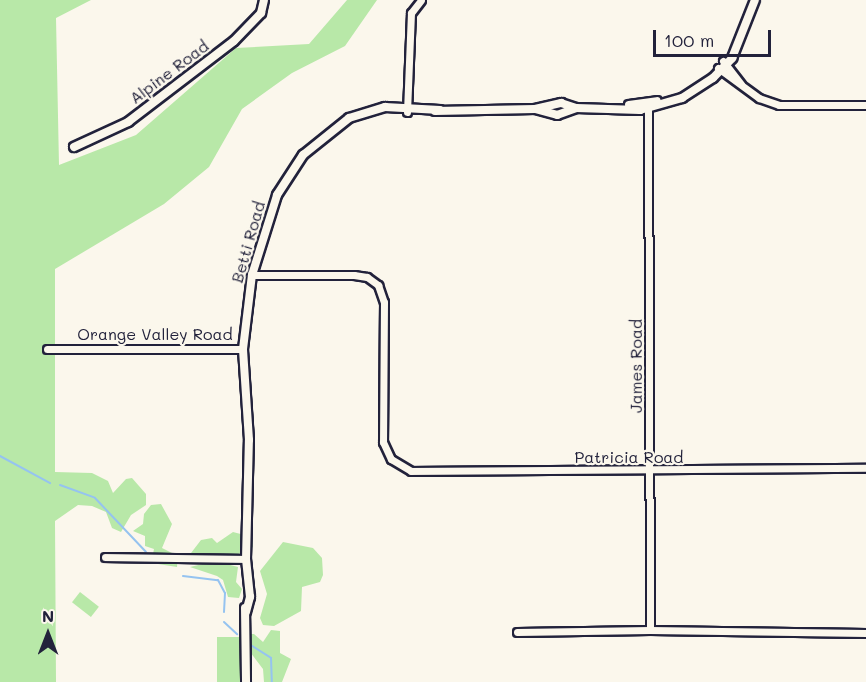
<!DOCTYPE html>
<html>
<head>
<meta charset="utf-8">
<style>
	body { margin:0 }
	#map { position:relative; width:866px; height:682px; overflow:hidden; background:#fbf7ec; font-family:Mali,sans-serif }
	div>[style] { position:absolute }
	.green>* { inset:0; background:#b8e8a8; transform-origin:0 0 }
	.stream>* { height:2px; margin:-1px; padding:0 1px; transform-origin:1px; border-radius:1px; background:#95c3f0 }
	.roads { filter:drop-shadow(2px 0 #22223b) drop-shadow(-2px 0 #22223b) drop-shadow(0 2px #22223b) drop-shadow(0 -2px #22223b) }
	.minor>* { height:7px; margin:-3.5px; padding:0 3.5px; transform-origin:3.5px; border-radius:3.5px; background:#fbf7ec }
	.tertiary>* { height:8px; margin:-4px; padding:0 4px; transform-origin:4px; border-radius:4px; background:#fbf7ec }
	span { translate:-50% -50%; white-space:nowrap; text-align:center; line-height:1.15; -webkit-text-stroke:4.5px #fbf7ec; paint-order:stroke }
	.street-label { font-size:16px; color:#22223b }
	.north { position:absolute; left:18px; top:604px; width:60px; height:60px; -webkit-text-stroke:4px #fbf7ec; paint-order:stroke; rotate:0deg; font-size:16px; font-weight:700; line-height:24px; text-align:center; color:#22223b }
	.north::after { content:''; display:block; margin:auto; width:21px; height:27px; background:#22223b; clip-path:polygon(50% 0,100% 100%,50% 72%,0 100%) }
	.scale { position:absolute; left:653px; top:30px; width:118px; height:27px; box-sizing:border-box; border:3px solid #22223b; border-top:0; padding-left:8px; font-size:18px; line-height:21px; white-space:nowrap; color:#22223b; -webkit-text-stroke:4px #fbf7ec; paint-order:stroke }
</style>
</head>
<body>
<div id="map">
	<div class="green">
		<div style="clip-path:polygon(0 0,91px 0,56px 18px,59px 165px,136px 135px,236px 48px,309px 44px,347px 0,377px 0,345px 46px,292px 73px,242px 109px,209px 167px,164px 204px,55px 269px,55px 472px,92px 473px,108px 481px,113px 493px,126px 479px,132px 478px,146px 494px,146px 505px,131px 515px,121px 532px,112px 528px,106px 512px,92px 506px,78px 505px,55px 521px,56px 682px,0 682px)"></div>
		<div style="clip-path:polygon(161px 504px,172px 524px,162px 548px,178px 556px,177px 567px,158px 564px,152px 559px,154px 549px,145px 546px,145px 536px,133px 531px,143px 524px,144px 514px,151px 505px)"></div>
		<div style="clip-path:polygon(233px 532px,252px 537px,253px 547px,232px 557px,191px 553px,201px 540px,212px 538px,217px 543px)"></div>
		<div style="clip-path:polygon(283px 542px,313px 548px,322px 558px,323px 575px,320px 582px,302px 587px,301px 611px,274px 626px,263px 625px,260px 618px,267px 594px,260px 571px)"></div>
		<div style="clip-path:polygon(215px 561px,238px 567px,236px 582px,242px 589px,239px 598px,228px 597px,223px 580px,217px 576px,190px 567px)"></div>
		<div style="left:80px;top:592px;width:24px;height:13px;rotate:38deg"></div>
		<div style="clip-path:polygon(271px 630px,280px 631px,280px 653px,291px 659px,282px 682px,264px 682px,263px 669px,247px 648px,249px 634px,254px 634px,263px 642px)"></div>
		<div style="left:217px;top:637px;width:23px;height:45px"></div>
	</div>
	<div class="stream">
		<div style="left:0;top:456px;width:57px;rotate:28.4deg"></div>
		<div style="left:60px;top:485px;width:37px;rotate:20deg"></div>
		<div style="left:95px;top:498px;width:74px;rotate:46.6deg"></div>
		<div style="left:183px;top:576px;width:35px;rotate:7deg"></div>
		<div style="left:218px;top:580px;width:15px;rotate:62deg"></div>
		<div style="left:225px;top:593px;width:19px;rotate:93deg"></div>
		<div style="left:224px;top:622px;width:18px;rotate:43deg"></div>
		<div style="left:249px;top:644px;width:26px;rotate:32deg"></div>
		<div style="left:271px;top:658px;width:24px;rotate:88deg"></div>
	</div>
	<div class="roads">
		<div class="minor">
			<div style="left:723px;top:61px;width:29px;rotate:52deg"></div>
			<div style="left:718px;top:68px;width:51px;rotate:36.2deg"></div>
			<div style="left:759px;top:98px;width:21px;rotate:19deg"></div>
			<div style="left:779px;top:105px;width:87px"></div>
			<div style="left:648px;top:104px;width:526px;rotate:89.78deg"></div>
			<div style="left:407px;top:112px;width:99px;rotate:-87.7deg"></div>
			<div style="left:411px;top:13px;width:16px;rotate:-52deg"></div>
			<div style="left:252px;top:275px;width:102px"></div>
			<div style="left:354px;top:275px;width:13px;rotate:9deg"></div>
			<div style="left:367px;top:277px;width:14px;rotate:36deg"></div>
			<div style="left:378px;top:285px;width:18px;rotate:71deg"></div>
			<div style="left:384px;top:302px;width:140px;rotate:90.4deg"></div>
			<div style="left:383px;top:442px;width:19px;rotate:65deg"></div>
			<div style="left:391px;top:459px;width:23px;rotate:31deg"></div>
			<div style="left:411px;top:471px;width:455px;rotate:-0.4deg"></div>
			<div style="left:47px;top:349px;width:196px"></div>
			<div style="left:105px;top:557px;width:141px;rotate:0.8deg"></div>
			<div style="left:517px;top:632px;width:133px;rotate:-0.9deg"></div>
			<div style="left:650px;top:630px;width:216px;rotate:0.8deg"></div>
		</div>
		<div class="tertiary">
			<div style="left:629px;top:105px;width:28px;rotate:-8deg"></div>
			<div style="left:535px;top:109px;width:27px;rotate:-13deg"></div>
			<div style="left:561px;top:103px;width:16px;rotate:18deg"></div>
			<div style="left:576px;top:108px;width:64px;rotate:1.8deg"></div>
			<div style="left:640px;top:110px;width:44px;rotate:-15.9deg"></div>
			<div style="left:682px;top:98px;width:37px;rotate:-33deg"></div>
			<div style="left:713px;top:78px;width:28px;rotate:-46deg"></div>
			<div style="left:732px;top:58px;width:62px;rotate:-68.4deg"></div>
			<div style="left:435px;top:111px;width:100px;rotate:-1.1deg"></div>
			<div style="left:535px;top:109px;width:23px;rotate:15deg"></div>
			<div style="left:557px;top:115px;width:20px;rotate:-20deg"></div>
			<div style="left:74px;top:147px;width:60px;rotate:-24.8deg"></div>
			<div style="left:128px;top:122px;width:133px;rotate:-37.4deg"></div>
			<div style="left:234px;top:41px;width:39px;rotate:-46deg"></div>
			<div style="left:261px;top:13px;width:13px;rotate:-77deg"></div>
			<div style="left:245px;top:608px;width:74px;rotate:89.2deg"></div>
			<div style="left:246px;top:612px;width:16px;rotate:-75deg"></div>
			<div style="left:250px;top:597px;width:38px;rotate:-96deg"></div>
			<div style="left:246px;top:559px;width:119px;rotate:-88.6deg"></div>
			<div style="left:249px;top:440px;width:91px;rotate:-93.8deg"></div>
			<div style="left:243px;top:349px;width:75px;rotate:-83.1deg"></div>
			<div style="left:252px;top:275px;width:84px;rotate:-72.6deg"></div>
			<div style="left:277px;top:195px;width:48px;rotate:-57deg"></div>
			<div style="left:303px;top:155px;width:59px;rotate:-38.8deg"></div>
			<div style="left:349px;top:118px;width:38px;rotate:-17deg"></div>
			<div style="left:385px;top:107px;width:55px;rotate:3.1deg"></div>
		</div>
	</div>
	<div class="street-label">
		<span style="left:169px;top:72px;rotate:-37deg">Alpine Road</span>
		<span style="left:248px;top:242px;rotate:-74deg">Betti Road</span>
		<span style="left:155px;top:334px">Orange Valley Road</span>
		<span style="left:636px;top:366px;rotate:-90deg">James Road</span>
		<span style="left:629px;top:457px">Patricia Road</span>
	</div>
	<div class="north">N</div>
	<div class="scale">100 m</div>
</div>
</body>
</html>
